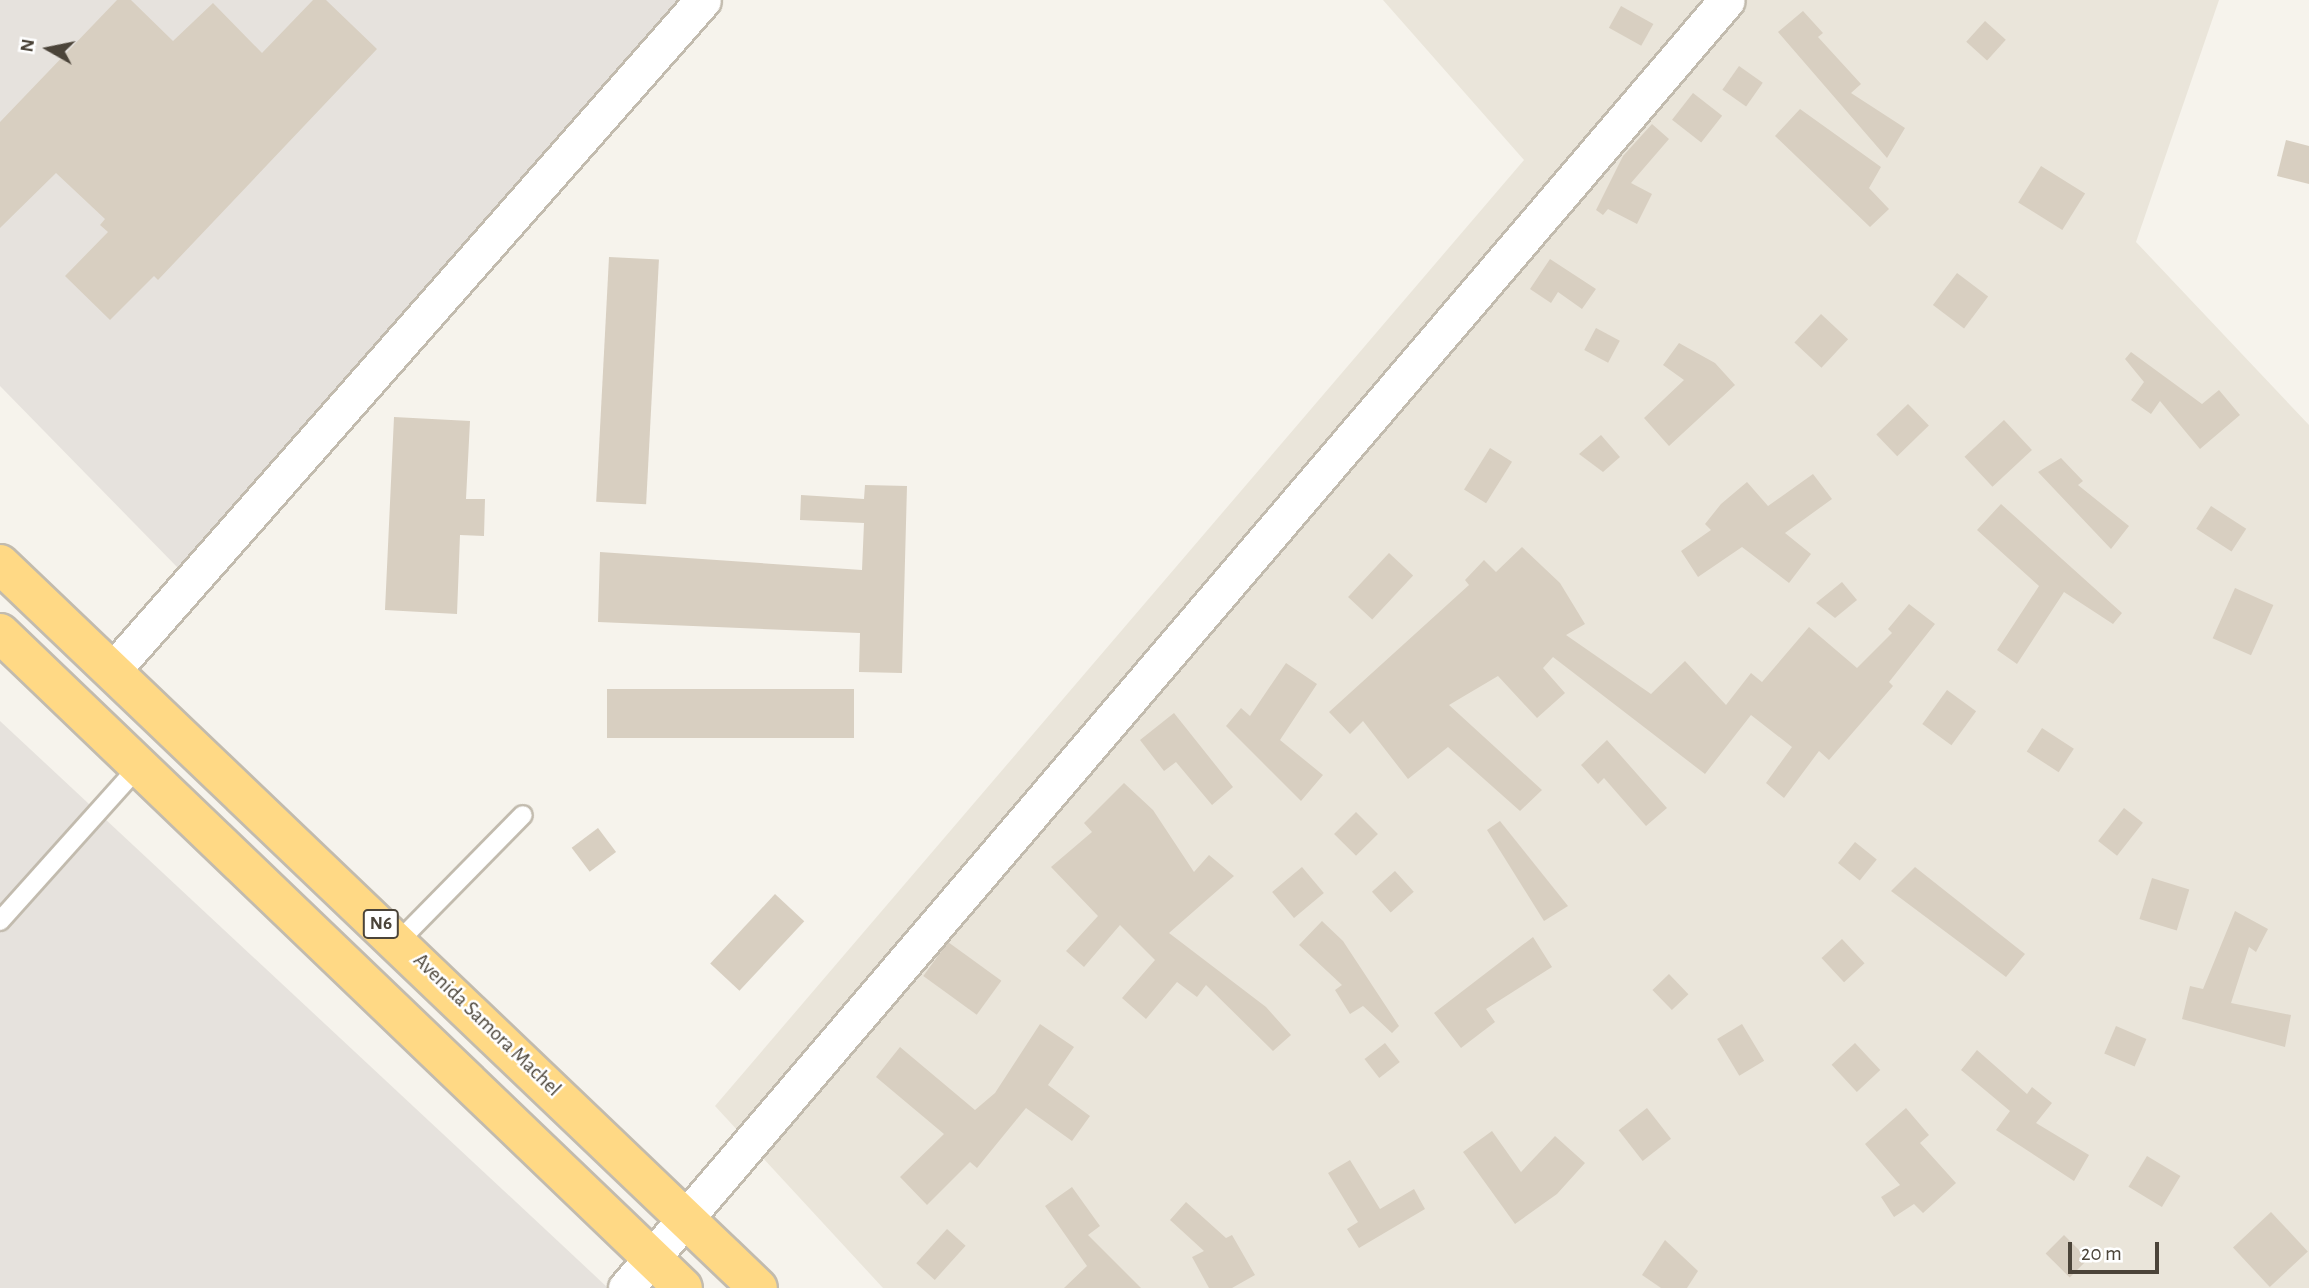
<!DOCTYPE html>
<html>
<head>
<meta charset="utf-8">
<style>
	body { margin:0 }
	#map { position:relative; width:2309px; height:1288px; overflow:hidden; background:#f6f3ec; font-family:"Alegreya Sans",sans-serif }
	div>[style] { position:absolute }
	.residential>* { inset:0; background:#eae5da }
	.industrial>* { inset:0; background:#e6e2dd }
	.building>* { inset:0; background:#d8cfc1; transform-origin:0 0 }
	.roads { filter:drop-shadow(2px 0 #c2bbae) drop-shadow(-2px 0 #c2bbae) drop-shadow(0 2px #c2bbae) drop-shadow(0 -2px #c2bbae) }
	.service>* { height:18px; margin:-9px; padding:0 9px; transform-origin:9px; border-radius:9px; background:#fff }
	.minor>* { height:35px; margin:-17.5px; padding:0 17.5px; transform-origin:17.5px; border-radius:17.5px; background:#fff }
	.trunk>* { height:38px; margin:-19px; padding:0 19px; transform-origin:19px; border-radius:19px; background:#ffd985 }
	span { translate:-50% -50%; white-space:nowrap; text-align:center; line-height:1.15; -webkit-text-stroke:5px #fff; paint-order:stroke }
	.shield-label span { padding:2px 5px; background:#fff; border:2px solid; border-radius:5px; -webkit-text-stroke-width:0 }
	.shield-label { font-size:19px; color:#4b4439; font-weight:700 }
	.street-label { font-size:21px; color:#4b4439 }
	.north { position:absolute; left:14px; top:14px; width:70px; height:70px; -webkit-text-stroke:5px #fff; paint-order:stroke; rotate:279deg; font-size:19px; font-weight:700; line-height:28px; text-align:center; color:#4b4439 }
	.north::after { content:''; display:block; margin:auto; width:24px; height:32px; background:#4b4439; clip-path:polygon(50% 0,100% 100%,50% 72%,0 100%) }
	.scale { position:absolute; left:2068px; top:1242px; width:91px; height:32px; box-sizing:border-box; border:4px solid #4b4439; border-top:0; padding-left:9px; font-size:21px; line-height:24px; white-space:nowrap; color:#4b4439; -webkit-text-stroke:5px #fff; paint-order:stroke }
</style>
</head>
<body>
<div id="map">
	<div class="residential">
		<div style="clip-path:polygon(1383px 0,2219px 0,2136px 242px,2309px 425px,2309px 1288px,883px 1288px,715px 1106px,1524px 160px)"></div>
	</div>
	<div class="industrial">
		<div style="clip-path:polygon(0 0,693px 0,179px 569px,0 386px)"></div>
		<div style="clip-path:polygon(0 721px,561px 1244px,608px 1288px,0 1288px)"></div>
	</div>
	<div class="building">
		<div style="clip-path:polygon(117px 0,131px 0,173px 41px,213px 3px,262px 53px,313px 0,326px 0,377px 49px,158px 280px,154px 276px,110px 320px,65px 276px,108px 232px,100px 225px,105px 219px,56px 173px,0 228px,0 122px)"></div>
		<div style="left:1621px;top:6px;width:37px;height:25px;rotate:29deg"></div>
		<div style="clip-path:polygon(1803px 11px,1823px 33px,1818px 37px,1861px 84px,1851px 93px,1905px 128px,1887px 158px,1778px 32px)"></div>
		<div style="left:1985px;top:21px;width:28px;height:28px;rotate:42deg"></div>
		<div style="left:1739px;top:66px;width:29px;height:29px;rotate:35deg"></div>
		<div style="left:1693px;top:93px;width:37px;height:34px;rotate:38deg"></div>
		<div style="clip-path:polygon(1800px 109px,1881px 167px,1869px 188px,1889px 209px,1870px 227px,1775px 136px)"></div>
		<div style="clip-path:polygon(1652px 124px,1669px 139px,1631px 183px,1652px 194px,1637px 224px,1608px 209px,1603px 215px,1596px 210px,1623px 156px)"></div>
		<div style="clip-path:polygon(2286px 140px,2309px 146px,2309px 184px,2277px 176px)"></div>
		<div style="left:2041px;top:166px;width:52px;height:43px;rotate:32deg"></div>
		<div style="left:609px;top:257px;width:50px;height:245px;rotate:3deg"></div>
		<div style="clip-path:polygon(1550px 259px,1596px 289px,1582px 309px,1558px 292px,1551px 303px,1530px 289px)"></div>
		<div style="left:1957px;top:273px;width:39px;height:40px;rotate:37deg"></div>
		<div style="left:1821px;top:314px;width:37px;height:39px;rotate:43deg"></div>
		<div style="left:1596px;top:328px;width:27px;height:25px;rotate:28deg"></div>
		<div style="clip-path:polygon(1679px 343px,1715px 363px,1735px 385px,1669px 446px,1644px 418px,1684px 380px,1663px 365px)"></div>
		<div style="clip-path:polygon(2131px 352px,2202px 404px,2219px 390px,2240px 415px,2200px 449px,2160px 401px,2151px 414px,2131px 400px,2144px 382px,2125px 359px)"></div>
		<div style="left:1908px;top:404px;width:30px;height:44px;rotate:46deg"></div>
		<div style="clip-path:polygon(394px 417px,470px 421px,466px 499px,485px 499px,484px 536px,460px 535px,457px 614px,385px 610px)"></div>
		<div style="left:2004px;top:420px;width:41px;height:54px;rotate:47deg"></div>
		<div style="clip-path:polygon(1601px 435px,1620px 457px,1603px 472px,1579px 454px)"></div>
		<div style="left:1490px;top:448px;width:26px;height:49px;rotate:32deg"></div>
		<div style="clip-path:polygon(2061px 458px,2083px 481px,2078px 485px,2129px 526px,2111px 549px,2038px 472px)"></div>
		<div style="clip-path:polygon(1813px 474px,1832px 499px,1785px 533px,1811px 554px,1789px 583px,1742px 547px,1698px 577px,1681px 551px,1711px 530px,1705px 524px,1721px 504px,1747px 482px,1768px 506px)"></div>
		<div style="clip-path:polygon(865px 485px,907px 486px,902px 673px,859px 672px,860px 633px,598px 622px,600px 552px,862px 570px,864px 523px,800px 520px,801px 495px,864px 499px)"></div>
		<div style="clip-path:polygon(2001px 504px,2122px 613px,2113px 624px,2064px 592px,2017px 664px,1997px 650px,2039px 586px,1977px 530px)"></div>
		<div style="left:2211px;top:506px;width:42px;height:27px;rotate:33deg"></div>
		<div style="clip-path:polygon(1522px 547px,1560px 583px,1585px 624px,1566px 635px,1651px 694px,1685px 661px,1726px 705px,1751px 673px,1762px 682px,1809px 627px,1857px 668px,1892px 633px,1888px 629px,1909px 604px,1935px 624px,1889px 682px,1893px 686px,1829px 760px,1819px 751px,1784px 798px,1766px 783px,1792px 747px,1751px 715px,1705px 774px,1553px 657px,1543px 668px,1565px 693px,1537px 718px,1498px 676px,1449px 705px,1542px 790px,1520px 811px,1448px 747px,1408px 779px,1363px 721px,1350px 734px,1329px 712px,1469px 585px,1465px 580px,1484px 560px,1496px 572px)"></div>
		<div style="left:1389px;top:553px;width:33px;height:60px;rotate:43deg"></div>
		<div style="clip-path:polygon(1842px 582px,1857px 600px,1835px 618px,1816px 603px)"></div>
		<div style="left:2235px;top:588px;width:42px;height:55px;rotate:24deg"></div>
		<div style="clip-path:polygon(1286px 663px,1317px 684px,1280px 740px,1323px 775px,1301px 801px,1226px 726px,1241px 708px,1250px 716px)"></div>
		<div style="left:607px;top:689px;width:247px;height:49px"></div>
		<div style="left:1947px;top:690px;width:36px;height:42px;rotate:36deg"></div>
		<div style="clip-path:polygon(1174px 713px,1233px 787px,1212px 805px,1176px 762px,1164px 771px,1140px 740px)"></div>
		<div style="left:2042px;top:728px;width:38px;height:28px;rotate:33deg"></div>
		<div style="clip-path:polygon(1607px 740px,1667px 808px,1646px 826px,1604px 778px,1598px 784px,1581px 765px)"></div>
		<div style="clip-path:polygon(1124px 783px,1153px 810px,1194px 872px,1209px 855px,1234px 876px,1169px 933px,1266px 1007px,1291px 1035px,1273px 1051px,1206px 985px,1197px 997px,1177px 982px,1146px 1019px,1122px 998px,1155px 960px,1120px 925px,1084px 967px,1066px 951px,1098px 916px,1051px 867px,1092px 832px,1084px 823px)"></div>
		<div style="left:2124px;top:808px;width:24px;height:42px;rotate:38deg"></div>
		<div style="left:1356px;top:812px;width:31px;height:31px;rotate:45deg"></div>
		<div style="clip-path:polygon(1500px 821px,1568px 906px,1544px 921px,1487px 830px)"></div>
		<div style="left:598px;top:828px;width:30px;height:33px;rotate:53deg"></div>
		<div style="left:1855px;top:842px;width:28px;height:27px;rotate:39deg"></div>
		<div style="left:1302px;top:867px;width:34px;height:39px;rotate:50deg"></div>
		<div style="clip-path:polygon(1915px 867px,2025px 954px,2006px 977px,1891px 891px)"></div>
		<div style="left:1395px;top:871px;width:28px;height:31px;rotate:48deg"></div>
		<div style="left:2152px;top:878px;width:39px;height:43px;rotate:17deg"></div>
		<div style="left:775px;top:894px;width:40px;height:95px;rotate:43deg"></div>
		<div style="clip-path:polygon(2235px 911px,2268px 929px,2256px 952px,2249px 947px,2231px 1003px,2291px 1015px,2285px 1047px,2182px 1019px,2190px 986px,2203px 989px)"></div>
		<div style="clip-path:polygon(1322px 921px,1343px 941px,1399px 1026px,1392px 1033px,1363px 1006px,1350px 1014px,1335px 990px,1342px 985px,1299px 945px)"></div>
		<div style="clip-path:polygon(1533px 937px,1552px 967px,1486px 1009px,1495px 1022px,1461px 1048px,1434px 1013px)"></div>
		<div style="left:1842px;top:939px;width:33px;height:28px;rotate:47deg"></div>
		<div style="left:948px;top:942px;width:66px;height:42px;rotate:36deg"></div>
		<div style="left:1669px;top:974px;width:28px;height:23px;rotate:46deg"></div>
		<div style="clip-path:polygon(1040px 1024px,1074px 1047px,1048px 1085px,1090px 1116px,1072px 1141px,1026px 1108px,977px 1168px,970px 1162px,927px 1205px,900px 1177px,944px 1134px,876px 1077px,900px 1047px,975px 1110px,995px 1093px)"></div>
		<div style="left:1742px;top:1024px;width:43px;height:29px;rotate:59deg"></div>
		<div style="left:2116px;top:1026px;width:33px;height:30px;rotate:23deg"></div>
		<div style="left:1385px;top:1043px;width:24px;height:26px;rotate:52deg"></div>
		<div style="left:1855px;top:1043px;width:37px;height:32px;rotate:47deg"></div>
		<div style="clip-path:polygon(1977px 1050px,2027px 1094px,2032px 1087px,2052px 1103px,2036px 1123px,2089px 1155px,2074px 1181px,1996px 1130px,2010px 1111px,1961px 1070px)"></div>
		<div style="left:1647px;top:1108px;width:39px;height:36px;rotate:52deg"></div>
		<div style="clip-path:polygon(1906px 1108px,1929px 1135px,1920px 1143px,1956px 1183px,1923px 1213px,1914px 1204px,1894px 1217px,1881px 1197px,1900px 1185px,1865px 1144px)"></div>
		<div style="clip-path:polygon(1492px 1131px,1521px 1172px,1555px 1136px,1585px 1163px,1557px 1194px,1515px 1224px,1463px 1152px)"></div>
		<div style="left:2147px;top:1156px;width:39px;height:36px;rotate:31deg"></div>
		<div style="clip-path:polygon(1350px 1160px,1380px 1209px,1414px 1189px,1425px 1209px,1359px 1248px,1347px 1229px,1358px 1222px,1328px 1173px)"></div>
		<div style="clip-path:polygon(1072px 1187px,1100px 1226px,1088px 1235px,1141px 1288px,1064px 1288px,1087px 1266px,1045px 1206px)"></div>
		<div style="clip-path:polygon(1186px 1202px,1226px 1238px,1232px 1235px,1255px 1275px,1232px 1288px,1209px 1288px,1192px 1257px,1204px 1251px,1170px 1220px)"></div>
		<div style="left:2271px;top:1212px;width:54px;height:52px;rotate:47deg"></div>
		<div style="left:947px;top:1229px;width:25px;height:46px;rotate:42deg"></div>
		<div style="left:2064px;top:1235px;width:34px;height:26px;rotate:45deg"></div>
		<div style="clip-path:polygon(1665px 1240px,1698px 1271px,1687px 1288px,1661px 1288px,1642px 1275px)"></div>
	</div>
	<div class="roads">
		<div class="service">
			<div style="left:0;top:921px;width:208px;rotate:-48.1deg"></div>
			<div style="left:400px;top:940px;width:175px;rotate:-45.5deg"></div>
		</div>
		<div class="minor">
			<div style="left:112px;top:671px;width:894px;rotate:-48.63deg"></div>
			<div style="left:626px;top:1288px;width:1694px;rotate:-49.48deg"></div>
		</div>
		<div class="trunk">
			<div style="left:0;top:564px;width:1048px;rotate:43.69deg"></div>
			<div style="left:0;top:633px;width:946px;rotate:43.8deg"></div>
		</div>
	</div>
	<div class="shield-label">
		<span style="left:381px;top:924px">N6</span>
	</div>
	<div class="street-label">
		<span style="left:487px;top:1025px;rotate:44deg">Avenida Samora Machel</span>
	</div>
	<div class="north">N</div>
	<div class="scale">20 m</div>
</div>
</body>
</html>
